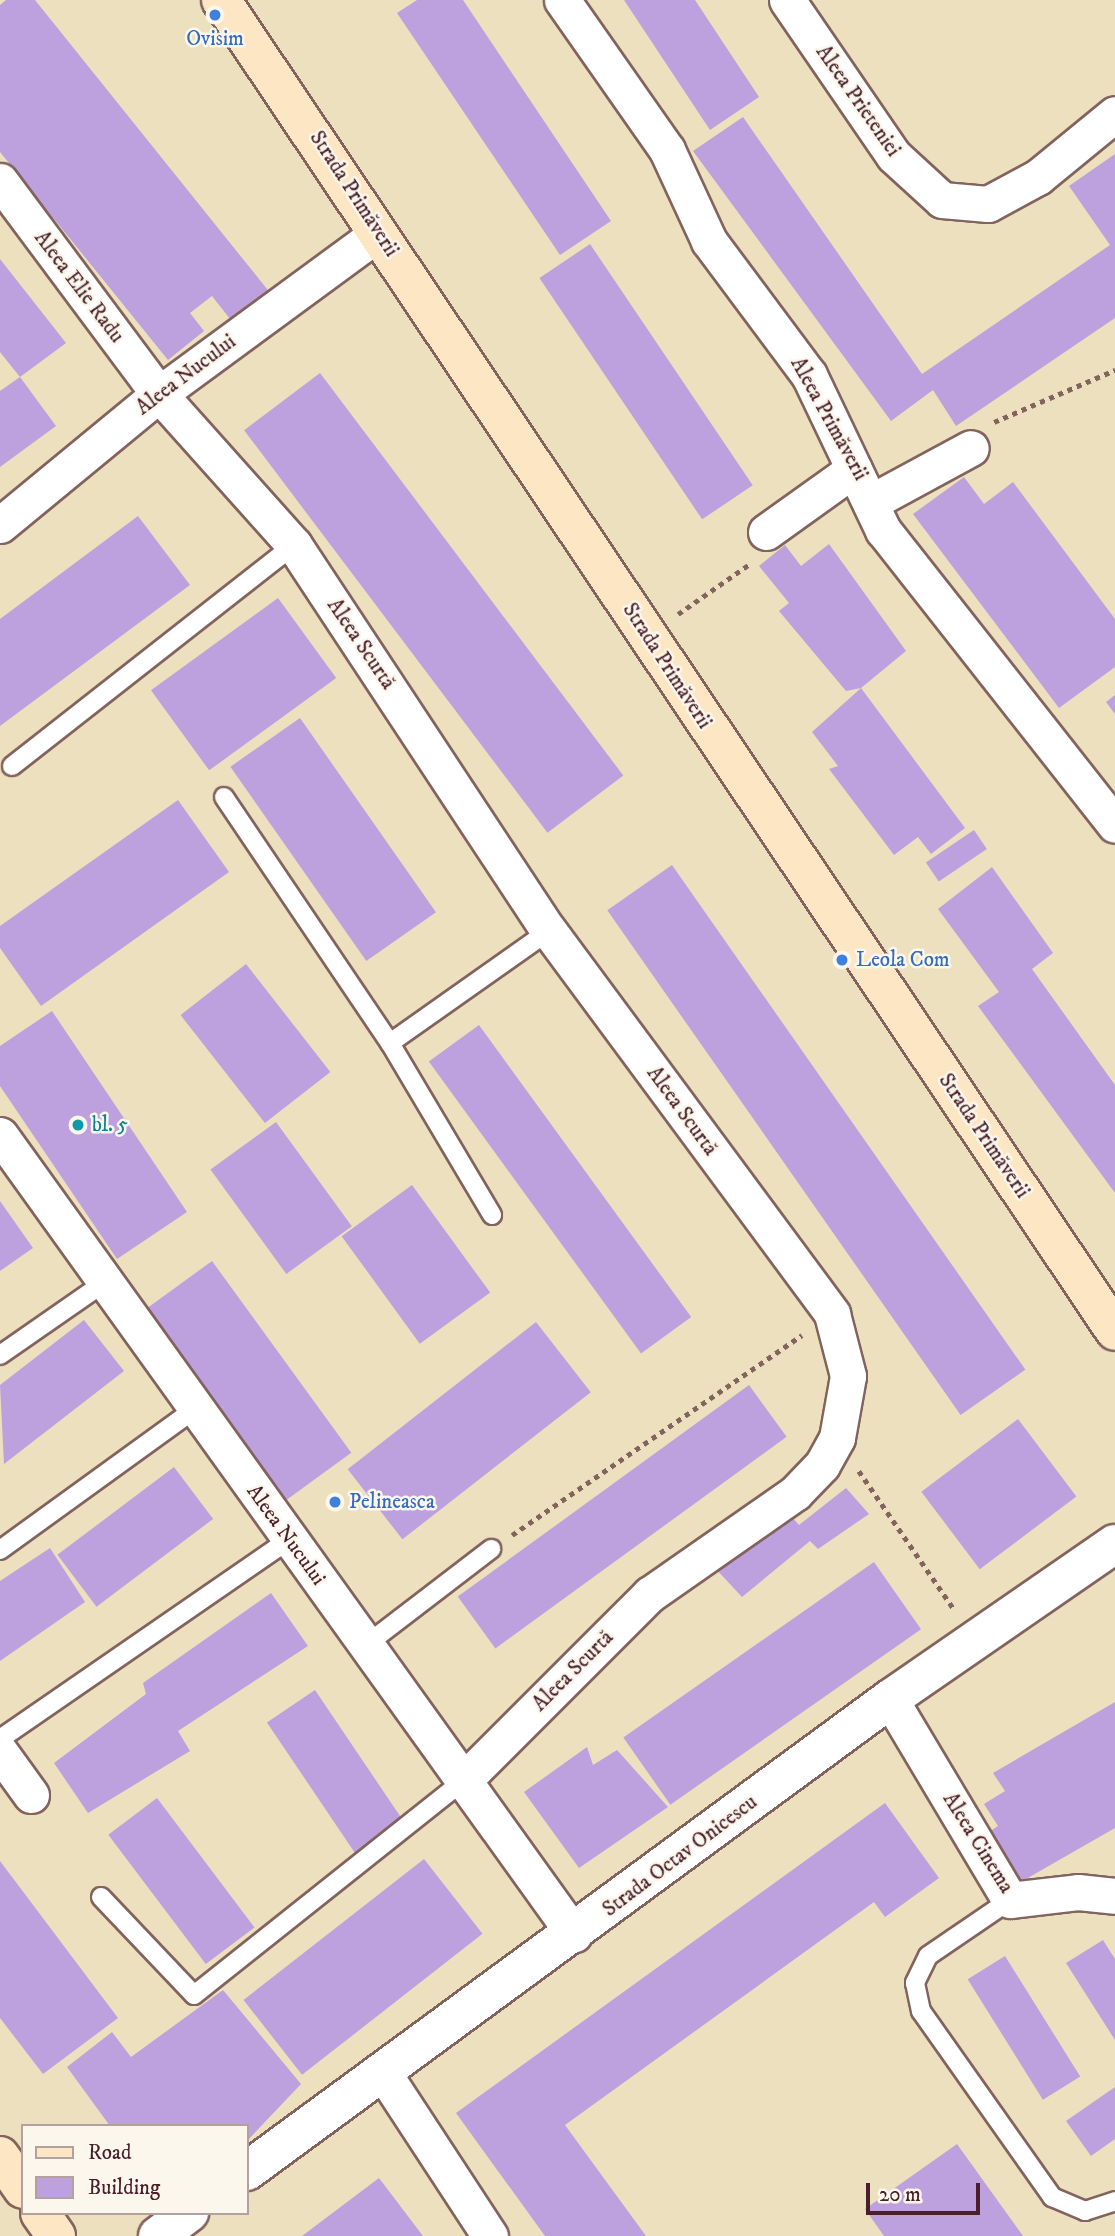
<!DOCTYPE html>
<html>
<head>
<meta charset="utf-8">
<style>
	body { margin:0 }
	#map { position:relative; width:1115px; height:2236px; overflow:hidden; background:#ece0be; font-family:"IM FELL DW Pica",serif }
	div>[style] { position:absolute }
	.building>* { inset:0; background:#bca1de; transform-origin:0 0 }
	.path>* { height:4.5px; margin-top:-2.25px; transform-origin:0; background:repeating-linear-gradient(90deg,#83635e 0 5px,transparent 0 10px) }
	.roads { filter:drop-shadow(2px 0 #83635e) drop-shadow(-2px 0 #83635e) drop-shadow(0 2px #83635e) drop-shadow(0 -2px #83635e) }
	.service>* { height:18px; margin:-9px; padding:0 9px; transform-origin:9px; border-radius:9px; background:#fff }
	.minor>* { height:35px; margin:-17.5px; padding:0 17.5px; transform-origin:17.5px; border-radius:17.5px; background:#fff }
	.tertiary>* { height:38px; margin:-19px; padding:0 19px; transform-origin:19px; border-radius:19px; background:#fff }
	.secondary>* { height:38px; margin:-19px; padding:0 19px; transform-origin:19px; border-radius:19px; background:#fce6c4 }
	.dots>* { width:19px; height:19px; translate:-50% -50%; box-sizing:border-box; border:4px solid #fbf7ec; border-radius:50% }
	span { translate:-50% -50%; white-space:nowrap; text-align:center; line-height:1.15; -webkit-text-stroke:5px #fbf7ec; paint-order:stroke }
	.shop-label { font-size:21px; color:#366cbe }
	.left { translate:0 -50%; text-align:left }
	.street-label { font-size:21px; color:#4a1f2b }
	.culture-label { font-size:21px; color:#0d838f }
	.legend { position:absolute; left:21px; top:2124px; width:228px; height:91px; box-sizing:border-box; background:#fbf7ec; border:2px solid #b4a19f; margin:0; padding:9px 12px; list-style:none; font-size:21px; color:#4a1f2b }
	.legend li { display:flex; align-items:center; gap:14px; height:35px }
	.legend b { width:35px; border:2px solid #b4a19f }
	.scale { position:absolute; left:866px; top:2183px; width:114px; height:32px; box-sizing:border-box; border:4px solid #4a1f2b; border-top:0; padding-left:9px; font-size:21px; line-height:24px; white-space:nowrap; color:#4a1f2b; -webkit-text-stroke:5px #fbf7ec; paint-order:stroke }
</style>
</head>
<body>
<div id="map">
	<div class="building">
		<div style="clip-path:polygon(6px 0,35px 0,271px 294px,234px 324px,212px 296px,190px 313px,204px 331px,168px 360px,0 152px,0 5px)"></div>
		<div style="clip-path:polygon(417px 0,463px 0,611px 221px,560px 255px,397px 13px)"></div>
		<div style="clip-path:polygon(624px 0,695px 0,759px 97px,710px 130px)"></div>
		<div style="clip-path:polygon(743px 117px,922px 374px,1110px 245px,1069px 186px,1115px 154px,1115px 318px,956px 426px,933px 390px,891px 421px,693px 151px)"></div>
		<div style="left:590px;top:244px;width:291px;height:61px;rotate:56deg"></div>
		<div style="clip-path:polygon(0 259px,66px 343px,20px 377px,0 352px)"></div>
		<div style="left:320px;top:373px;width:504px;height:95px;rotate:53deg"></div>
		<div style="clip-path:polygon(20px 377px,56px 426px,0 467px,0 391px)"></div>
		<div style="clip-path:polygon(964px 477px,984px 504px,1013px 482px,1115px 619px,1115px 667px,1059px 708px,913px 514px)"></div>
		<div style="clip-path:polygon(138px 516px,190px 585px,0 726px,0 619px)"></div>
		<div style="clip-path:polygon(829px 544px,906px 651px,861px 688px,965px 828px,931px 854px,918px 837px,894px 855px,829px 769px,838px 766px,812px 732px,861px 688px,846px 691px,779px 611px,789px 603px,759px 566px,785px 545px,801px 566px)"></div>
		<div style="left:278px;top:598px;width:99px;height:157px;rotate:54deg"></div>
		<div style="clip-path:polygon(1115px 695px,1115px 714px,1106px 702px)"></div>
		<div style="left:300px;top:718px;width:237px;height:85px;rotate:55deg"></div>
		<div style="clip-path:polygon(178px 800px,229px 872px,41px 1006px,0 948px,0 926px)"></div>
		<div style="left:974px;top:830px;width:23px;height:58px;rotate:56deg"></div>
		<div style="left:672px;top:865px;width:616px;height:79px;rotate:55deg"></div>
		<div style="clip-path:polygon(992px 867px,1053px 953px,1032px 969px,1115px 1085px,1115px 1193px,978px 1006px,999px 992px,938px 909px)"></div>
		<div style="left:246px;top:964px;width:137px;height:83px;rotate:52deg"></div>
		<div style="clip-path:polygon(52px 1011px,187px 1212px,117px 1259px,0 1086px,0 1046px)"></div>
		<div style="left:479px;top:1025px;width:361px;height:62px;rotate:54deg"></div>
		<div style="left:276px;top:1122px;width:129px;height:81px;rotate:54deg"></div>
		<div style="left:412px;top:1185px;width:133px;height:87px;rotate:54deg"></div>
		<div style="clip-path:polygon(0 1201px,33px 1248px,0 1271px)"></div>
		<div style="left:212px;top:1261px;width:237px;height:82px;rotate:54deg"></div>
		<div style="clip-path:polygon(84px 1320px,124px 1371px,4px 1464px,0 1385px)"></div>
		<div style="left:536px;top:1322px;width:89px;height:239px;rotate:52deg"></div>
		<div style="left:749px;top:1385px;width:64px;height:360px;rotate:54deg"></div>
		<div style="left:1018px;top:1419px;width:97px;height:121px;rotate:53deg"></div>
		<div style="left:174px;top:1467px;width:65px;height:146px;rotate:53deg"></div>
		<div style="clip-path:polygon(846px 1488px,869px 1514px,818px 1549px,810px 1541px,742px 1597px,715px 1568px,791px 1516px,799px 1525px)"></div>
		<div style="clip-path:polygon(50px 1548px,85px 1602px,0 1661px,0 1581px)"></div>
		<div style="left:874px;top:1562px;width:82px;height:306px;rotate:55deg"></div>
		<div style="clip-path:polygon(271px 1593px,308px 1646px,178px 1731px,190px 1751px,88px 1813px,54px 1763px,146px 1694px,143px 1683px)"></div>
		<div style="left:315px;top:1690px;width:159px;height:58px;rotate:56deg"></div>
		<div style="clip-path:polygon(1115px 1702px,1115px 1828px,1019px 1883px,983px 1836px,998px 1826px,984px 1804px,1005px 1791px,993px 1773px)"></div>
		<div style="clip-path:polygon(587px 1747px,593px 1765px,617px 1750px,668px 1807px,579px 1868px,524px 1792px)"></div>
		<div style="left:157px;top:1798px;width:162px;height:61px;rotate:53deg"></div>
		<div style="clip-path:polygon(885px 1803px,939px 1878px,885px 1917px,874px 1902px,565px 2125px,646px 2236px,545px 2236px,456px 2113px)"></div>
		<div style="left:424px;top:1859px;width:95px;height:229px;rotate:52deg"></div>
		<div style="clip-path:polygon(0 1861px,118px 2018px,43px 2074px,0 2018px)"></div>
		<div style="clip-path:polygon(1103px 1940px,1115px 1959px,1115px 2040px,1066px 1963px)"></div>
		<div style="left:1005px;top:1956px;width:142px;height:44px;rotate:58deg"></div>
		<div style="clip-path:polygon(223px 1990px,301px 2084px,247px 2141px,247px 2126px,110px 2126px,67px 2067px,112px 2032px,131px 2057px)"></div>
		<div style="clip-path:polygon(1115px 2087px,1115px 2139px,1091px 2156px,1066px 2121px)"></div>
		<div style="clip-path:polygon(957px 2144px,1023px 2236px,884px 2236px,865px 2209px)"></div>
		<div style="clip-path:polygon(379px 2178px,423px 2236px,302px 2236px)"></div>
	</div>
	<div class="path">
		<div style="left:994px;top:422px;width:132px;rotate:-23.3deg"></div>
		<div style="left:678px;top:614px;width:89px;rotate:-34.9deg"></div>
		<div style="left:859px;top:1471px;width:166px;rotate:55.5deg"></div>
		<div style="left:512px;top:1535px;width:352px;rotate:-34.6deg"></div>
	</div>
	<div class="roads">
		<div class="service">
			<div style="left:12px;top:766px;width:358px;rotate:-38.1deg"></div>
			<div style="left:224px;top:797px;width:297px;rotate:56deg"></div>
			<div style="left:390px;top:1043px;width:200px;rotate:59.3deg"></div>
			<div style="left:390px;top:1043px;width:194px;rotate:-35.2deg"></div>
			<div style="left:0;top:1355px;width:131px;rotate:-34.8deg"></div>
			<div style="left:0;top:1550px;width:242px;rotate:-35.9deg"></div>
			<div style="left:366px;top:1645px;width:158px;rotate:-37.5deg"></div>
			<div style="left:0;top:1739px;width:350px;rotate:-34.6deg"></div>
			<div style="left:101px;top:1897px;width:135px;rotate:46.5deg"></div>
			<div style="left:194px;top:1995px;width:345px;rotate:-38.5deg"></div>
			<div style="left:1010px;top:1900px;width:99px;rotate:145.7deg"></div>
			<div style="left:928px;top:1956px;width:30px;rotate:116deg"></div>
			<div style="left:915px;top:1983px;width:29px;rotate:78deg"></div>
			<div style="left:921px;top:2011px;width:228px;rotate:54.8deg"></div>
			<div style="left:1052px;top:2197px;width:36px;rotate:23deg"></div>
			<div style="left:1085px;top:2211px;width:32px;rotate:-18deg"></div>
		</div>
		<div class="minor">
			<div style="left:562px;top:0;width:183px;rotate:55deg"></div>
			<div style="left:667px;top:150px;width:100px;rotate:65.2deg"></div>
			<div style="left:709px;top:241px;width:167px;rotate:53.3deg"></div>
			<div style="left:809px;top:375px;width:172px;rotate:64.5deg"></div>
			<div style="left:883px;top:530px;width:375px;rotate:51.8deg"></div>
			<div style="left:787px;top:0;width:189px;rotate:55.6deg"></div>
			<div style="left:894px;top:156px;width:65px;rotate:42.5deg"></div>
			<div style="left:942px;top:200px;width:46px;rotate:5deg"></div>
			<div style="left:988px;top:204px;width:57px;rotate:-28.4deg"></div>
			<div style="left:1038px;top:177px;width:99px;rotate:-39.3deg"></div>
			<div style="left:0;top:181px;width:266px;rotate:53.3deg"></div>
			<div style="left:159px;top:394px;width:203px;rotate:48.2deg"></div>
			<div style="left:294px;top:545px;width:463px;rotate:56.6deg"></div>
			<div style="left:549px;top:931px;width:476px;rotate:53.5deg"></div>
			<div style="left:832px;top:1314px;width:64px;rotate:75.5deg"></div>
			<div style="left:848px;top:1376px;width:63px;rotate:100.1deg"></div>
			<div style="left:837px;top:1438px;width:31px;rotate:119deg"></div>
			<div style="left:822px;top:1465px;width:39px;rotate:134deg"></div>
			<div style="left:795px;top:1493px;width:177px;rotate:145.1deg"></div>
			<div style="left:650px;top:1594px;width:263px;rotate:135deg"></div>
			<div style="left:873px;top:501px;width:111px;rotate:-28.4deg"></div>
			<div style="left:0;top:525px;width:206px;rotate:-39.5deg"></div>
			<div style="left:159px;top:394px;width:272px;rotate:-36.3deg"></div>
			<div style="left:766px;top:532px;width:108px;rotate:-35.6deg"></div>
			<div style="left:0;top:1135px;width:984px;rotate:54.31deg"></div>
			<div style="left:890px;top:1699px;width:234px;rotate:59.2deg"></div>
			<div style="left:1010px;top:1900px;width:68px;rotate:-6.7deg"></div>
			<div style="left:1078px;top:1892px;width:37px;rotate:6deg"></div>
			<div style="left:0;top:1752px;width:53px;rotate:54.2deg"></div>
			<div style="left:382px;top:2071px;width:197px;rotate:56.8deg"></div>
		</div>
		<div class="tertiary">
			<div style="left:247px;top:2171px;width:798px;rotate:-36.28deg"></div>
			<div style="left:890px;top:1699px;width:273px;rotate:-34.6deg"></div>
			<div style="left:158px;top:2236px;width:39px;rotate:-37deg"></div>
		</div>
		<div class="secondary">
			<div style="left:221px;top:0;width:1603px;rotate:56.11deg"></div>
			<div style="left:0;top:2156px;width:40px;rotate:55.1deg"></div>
			<div style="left:40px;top:2213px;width:28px;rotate:55deg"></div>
		</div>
	</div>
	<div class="dots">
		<div style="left:215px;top:15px;background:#3f7fe0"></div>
		<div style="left:842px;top:960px;background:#3f7fe0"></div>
		<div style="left:78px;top:1125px;background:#0f9aa8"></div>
		<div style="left:335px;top:1502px;background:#3f7fe0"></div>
	</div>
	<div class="shop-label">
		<span style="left:215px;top:39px">Ovisim</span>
		<span class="left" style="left:856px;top:960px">Leola Com</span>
		<span class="left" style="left:349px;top:1502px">Pelineasca</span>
	</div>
	<div class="street-label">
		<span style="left:858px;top:101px;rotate:55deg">Aleea Prieteniei</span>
		<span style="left:354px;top:194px;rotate:57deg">Strada Primăverii</span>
		<span style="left:79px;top:287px;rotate:53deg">Aleea Elie Radu</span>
		<span style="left:186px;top:375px;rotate:-37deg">Aleea Nucului</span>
		<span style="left:829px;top:419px;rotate:61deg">Aleea Primăverii</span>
		<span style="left:361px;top:644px;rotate:56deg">Aleea Scurtă</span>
		<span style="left:667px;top:666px;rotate:57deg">Strada Primăverii</span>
		<span style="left:682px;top:1111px;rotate:54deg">Aleea Scurtă</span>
		<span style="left:984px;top:1136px;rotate:56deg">Strada Primăverii</span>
		<span style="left:286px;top:1535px;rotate:54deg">Aleea Nucului</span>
		<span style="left:573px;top:1671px;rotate:-45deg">Aleea Scurtă</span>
		<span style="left:978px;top:1843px;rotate:58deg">Aleea Cinema</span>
		<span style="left:680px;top:1856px;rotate:-37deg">Strada Octav Onicescu</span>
	</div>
	<div class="culture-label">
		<span class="left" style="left:92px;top:1125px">bl. 5</span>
	</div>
	<ul class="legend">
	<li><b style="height:9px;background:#fce6c4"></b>Road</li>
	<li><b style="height:19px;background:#bca1de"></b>Building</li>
	</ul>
	<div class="scale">20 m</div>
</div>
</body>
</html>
